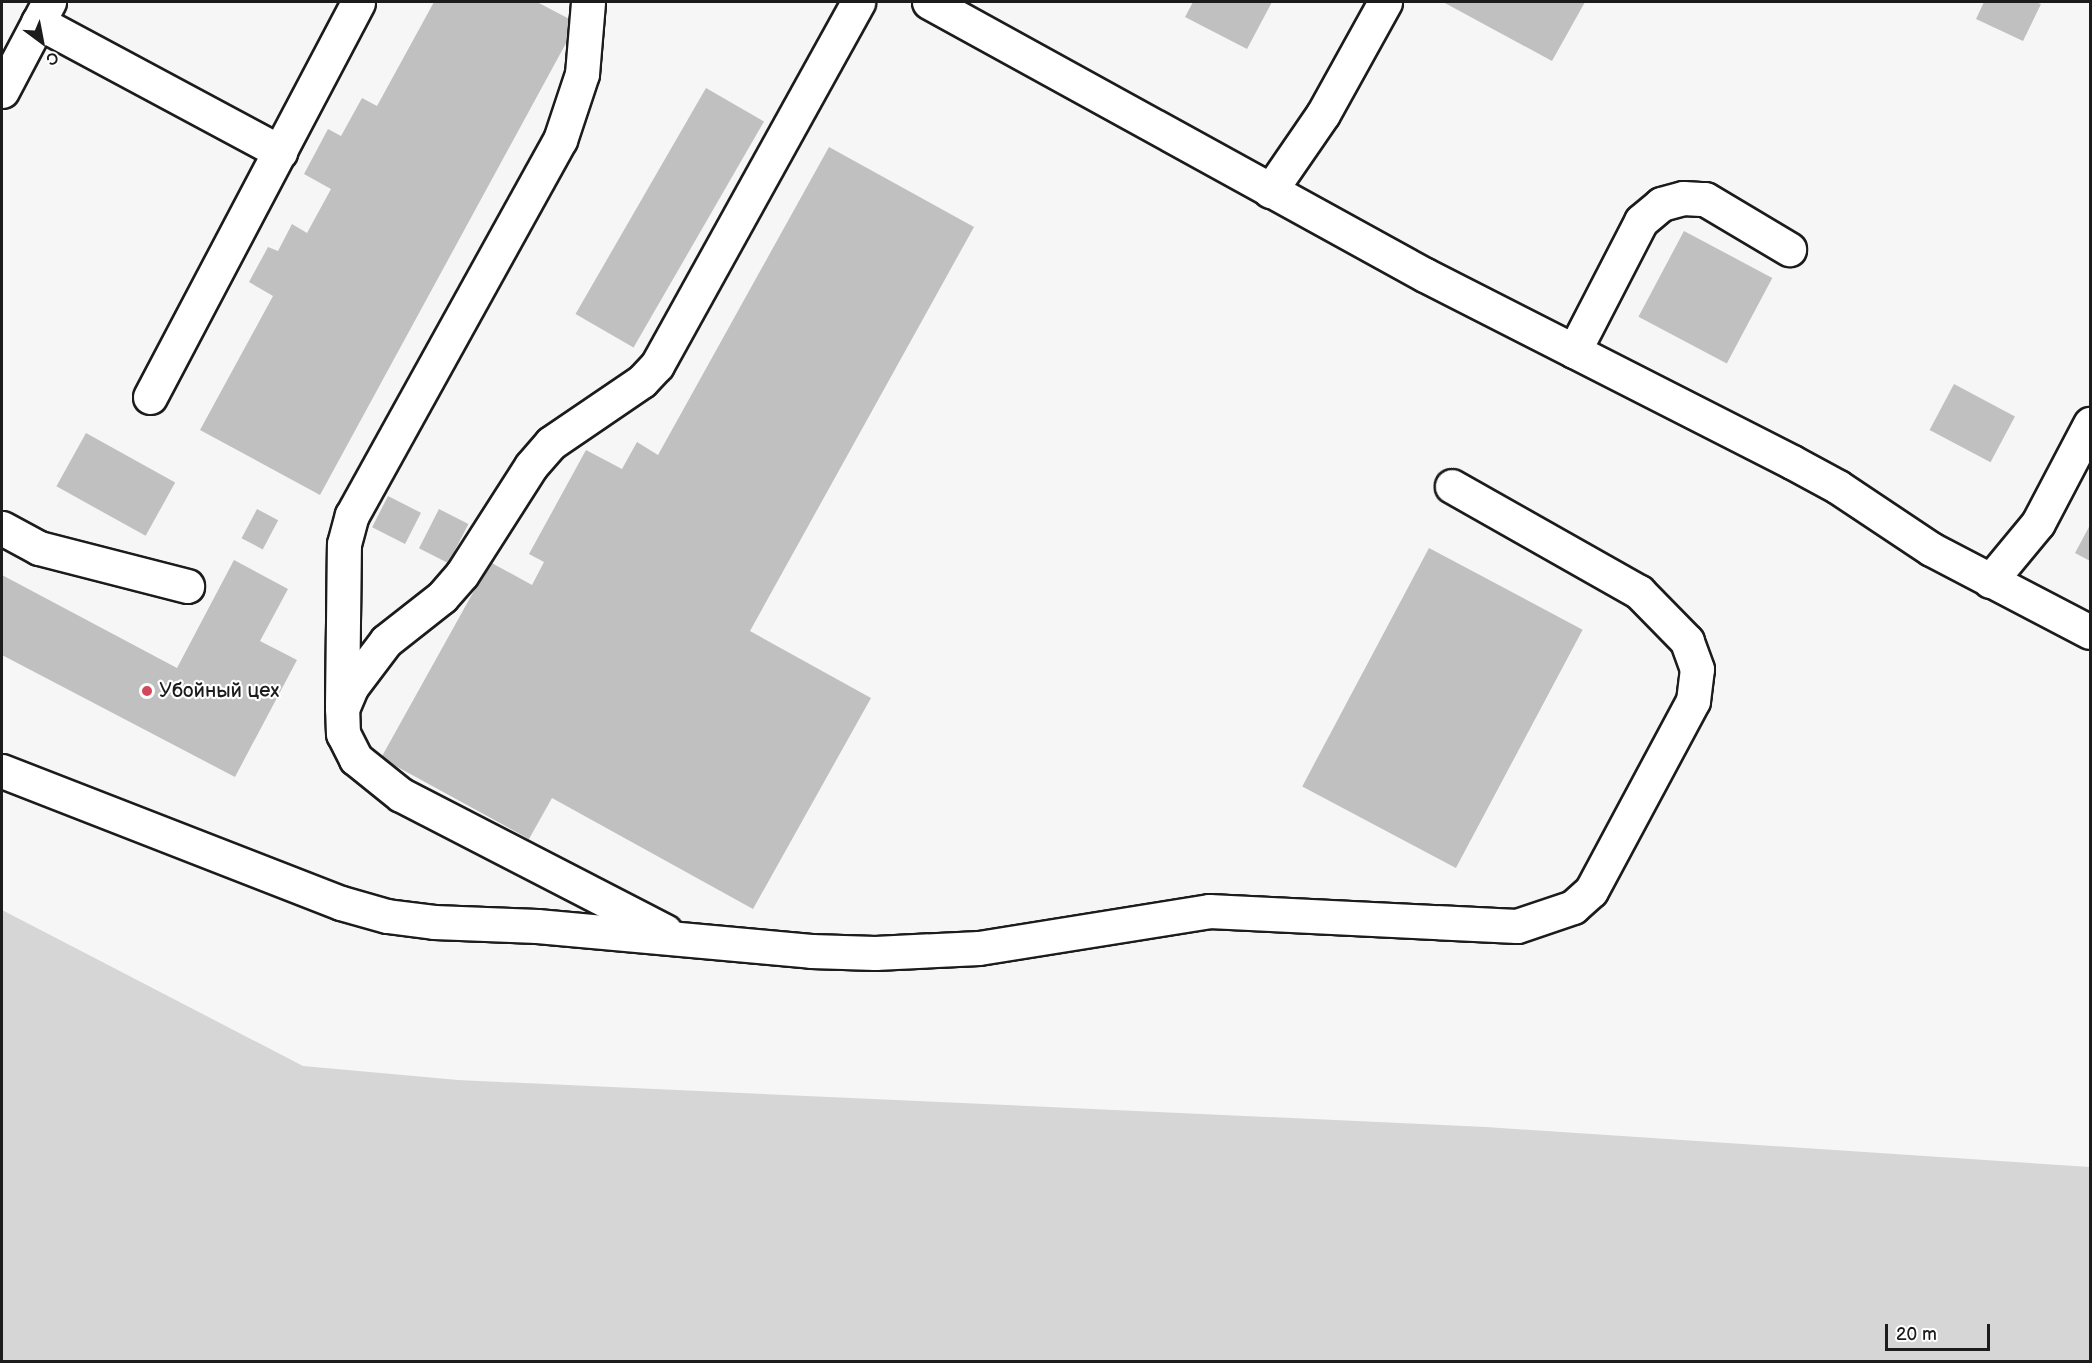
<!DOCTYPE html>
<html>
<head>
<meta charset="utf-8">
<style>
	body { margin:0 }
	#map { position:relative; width:2092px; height:1363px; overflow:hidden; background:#f6f6f6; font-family:"Balsamiq Sans",sans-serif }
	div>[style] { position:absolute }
	.green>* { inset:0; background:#d6d6d6 }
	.building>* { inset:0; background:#c0c0c0; transform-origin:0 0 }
	.roads { filter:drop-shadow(2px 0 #1c1c1c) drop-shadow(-2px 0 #1c1c1c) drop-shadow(0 2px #1c1c1c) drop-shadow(0 -2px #1c1c1c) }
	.minor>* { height:33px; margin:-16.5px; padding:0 16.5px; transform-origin:16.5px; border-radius:16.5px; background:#fff }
	.dots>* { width:16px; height:16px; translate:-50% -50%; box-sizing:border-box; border:3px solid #fff; border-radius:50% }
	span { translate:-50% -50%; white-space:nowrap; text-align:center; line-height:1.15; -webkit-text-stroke:4.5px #fff; paint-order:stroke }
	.poi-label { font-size:20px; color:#1c1c1c }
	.left { translate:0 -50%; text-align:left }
	.frame { position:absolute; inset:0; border:3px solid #1c1c1c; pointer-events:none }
	.north { position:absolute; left:12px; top:12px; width:60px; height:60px; -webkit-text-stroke:4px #fff; paint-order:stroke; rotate:148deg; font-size:16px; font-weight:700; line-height:24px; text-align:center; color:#1c1c1c }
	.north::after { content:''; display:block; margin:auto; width:21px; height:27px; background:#1c1c1c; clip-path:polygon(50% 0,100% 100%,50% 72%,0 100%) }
	.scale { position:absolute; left:1885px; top:1324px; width:105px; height:27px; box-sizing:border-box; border:3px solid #1c1c1c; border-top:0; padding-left:8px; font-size:18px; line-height:21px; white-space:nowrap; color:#1c1c1c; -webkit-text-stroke:4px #fff; paint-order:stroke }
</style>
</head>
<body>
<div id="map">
	<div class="green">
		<div style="clip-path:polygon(2px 910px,303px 1066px,458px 1080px,1486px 1127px,2090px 1167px,2090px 1361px,2px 1361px)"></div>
	</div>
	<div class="building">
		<div style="clip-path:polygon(434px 2px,537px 2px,577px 23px,320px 495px,200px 430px,273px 296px,249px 282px,268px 247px,278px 251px,292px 224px,307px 233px,331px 189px,304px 174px,328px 129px,341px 136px,362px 98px,377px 106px)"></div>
		<div style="clip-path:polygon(1193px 2px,1272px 2px,1247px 49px,1185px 17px)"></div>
		<div style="clip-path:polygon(1443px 2px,1585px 2px,1552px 61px)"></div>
		<div style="clip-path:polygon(1984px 2px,2035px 2px,2041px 4px,2023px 41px,1976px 19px)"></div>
		<div style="left:706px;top:88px;width:67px;height:261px;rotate:30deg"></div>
		<div style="clip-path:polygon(829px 147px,974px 227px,750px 631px,871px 698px,753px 909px,552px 798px,529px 839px,381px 758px,490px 562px,532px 585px,544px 562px,529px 554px,586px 450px,622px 469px,637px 442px,658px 455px)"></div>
		<div style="left:1684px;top:231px;width:100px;height:97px;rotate:28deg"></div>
		<div style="left:1954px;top:384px;width:69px;height:52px;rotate:28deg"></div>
		<div style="left:86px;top:433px;width:102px;height:61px;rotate:29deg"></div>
		<div style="left:388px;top:496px;width:37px;height:35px;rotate:27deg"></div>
		<div style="left:257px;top:509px;width:24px;height:33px;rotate:28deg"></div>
		<div style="left:439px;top:509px;width:33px;height:44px;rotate:27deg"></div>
		<div style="clip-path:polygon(2090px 525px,2090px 561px,2075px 553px)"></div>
		<div style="left:1429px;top:548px;width:174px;height:270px;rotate:28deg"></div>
		<div style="clip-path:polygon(234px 560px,288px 589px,260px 641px,297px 660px,235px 777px,2px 655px,2px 575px,177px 668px)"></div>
	</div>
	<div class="roads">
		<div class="minor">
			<div style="left:929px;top:2px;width:566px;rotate:28.83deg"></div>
			<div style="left:1425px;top:275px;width:412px;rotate:27deg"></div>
			<div style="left:1792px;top:462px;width:52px;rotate:28.5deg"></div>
			<div style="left:1838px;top:487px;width:112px;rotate:33.7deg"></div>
			<div style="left:1931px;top:549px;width:179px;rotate:27.6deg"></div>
			<div style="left:38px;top:22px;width:275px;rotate:28.2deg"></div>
			<div style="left:2px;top:91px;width:101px;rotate:-62.2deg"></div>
			<div style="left:1270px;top:191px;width:93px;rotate:-55.5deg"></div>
			<div style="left:1323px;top:114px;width:128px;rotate:-61deg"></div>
			<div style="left:1574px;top:351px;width:146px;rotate:-62.7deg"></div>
			<div style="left:1641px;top:221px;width:26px;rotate:-40deg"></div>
			<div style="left:1661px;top:204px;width:23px;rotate:-15deg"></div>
			<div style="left:1683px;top:198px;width:22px;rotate:3deg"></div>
			<div style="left:1705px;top:199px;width:98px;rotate:30.8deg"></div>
			<div style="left:150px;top:397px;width:446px;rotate:-62.2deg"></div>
			<div style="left:2px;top:528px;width:42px;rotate:28.4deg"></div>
			<div style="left:39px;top:548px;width:153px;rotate:14.4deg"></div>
			<div style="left:1990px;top:581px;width:75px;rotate:-50.4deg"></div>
			<div style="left:2038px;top:523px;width:112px;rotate:-62.3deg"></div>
			<div style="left:342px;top:704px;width:160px;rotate:-89.3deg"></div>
			<div style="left:344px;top:544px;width:30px;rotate:-75deg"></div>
			<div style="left:352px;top:515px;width:429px;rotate:-61deg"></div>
			<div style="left:560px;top:140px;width:70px;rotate:-71.6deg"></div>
			<div style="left:582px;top:74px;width:72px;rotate:-85.2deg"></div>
			<div style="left:2px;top:771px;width:364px;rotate:21.3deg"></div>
			<div style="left:341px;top:903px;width:48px;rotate:15.8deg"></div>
			<div style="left:387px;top:916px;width:47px;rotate:7.3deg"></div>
			<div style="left:434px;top:922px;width:103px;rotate:2.2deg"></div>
			<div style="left:537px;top:926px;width:275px;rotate:5.2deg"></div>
			<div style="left:811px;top:951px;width:64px;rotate:1.8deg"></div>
			<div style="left:875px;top:953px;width:104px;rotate:-2.8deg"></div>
			<div style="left:979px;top:948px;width:233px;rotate:-9.1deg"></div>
			<div style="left:1209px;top:911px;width:308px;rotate:2.8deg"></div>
			<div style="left:1517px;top:926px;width:59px;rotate:-18.7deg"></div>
			<div style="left:1573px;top:907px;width:24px;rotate:-42deg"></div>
			<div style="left:1591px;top:891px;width:216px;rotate:-61.8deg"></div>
			<div style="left:1693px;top:701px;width:32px;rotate:-83deg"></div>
			<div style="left:1697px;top:669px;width:30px;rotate:-110deg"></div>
			<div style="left:1687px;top:641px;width:69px;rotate:-134.4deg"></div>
			<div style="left:1639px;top:592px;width:215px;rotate:-150.5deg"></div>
			<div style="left:665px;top:931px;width:297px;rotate:-152.7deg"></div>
			<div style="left:401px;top:795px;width:58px;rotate:-141.3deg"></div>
			<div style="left:356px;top:759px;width:28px;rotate:-117deg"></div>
			<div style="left:343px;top:734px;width:25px;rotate:-92deg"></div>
			<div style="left:342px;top:709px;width:25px;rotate:-67deg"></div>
			<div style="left:352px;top:686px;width:56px;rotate:-52.9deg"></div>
			<div style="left:386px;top:641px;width:71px;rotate:-38.2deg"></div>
			<div style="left:442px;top:597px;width:30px;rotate:-49deg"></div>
			<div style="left:462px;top:574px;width:128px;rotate:-57.4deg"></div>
			<div style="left:531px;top:466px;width:30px;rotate:-49deg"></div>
			<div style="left:551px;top:443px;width:110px;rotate:-34.3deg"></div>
			<div style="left:642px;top:381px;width:22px;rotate:-47deg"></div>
			<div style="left:657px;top:365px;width:415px;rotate:-61deg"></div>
		</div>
	</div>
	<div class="dots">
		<div style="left:147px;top:691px;background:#d1495b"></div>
	</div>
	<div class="poi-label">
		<span class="left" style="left:159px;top:691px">Убойный цех</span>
	</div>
	<div class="frame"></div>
	<div class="north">С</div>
	<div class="scale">20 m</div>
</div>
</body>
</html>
